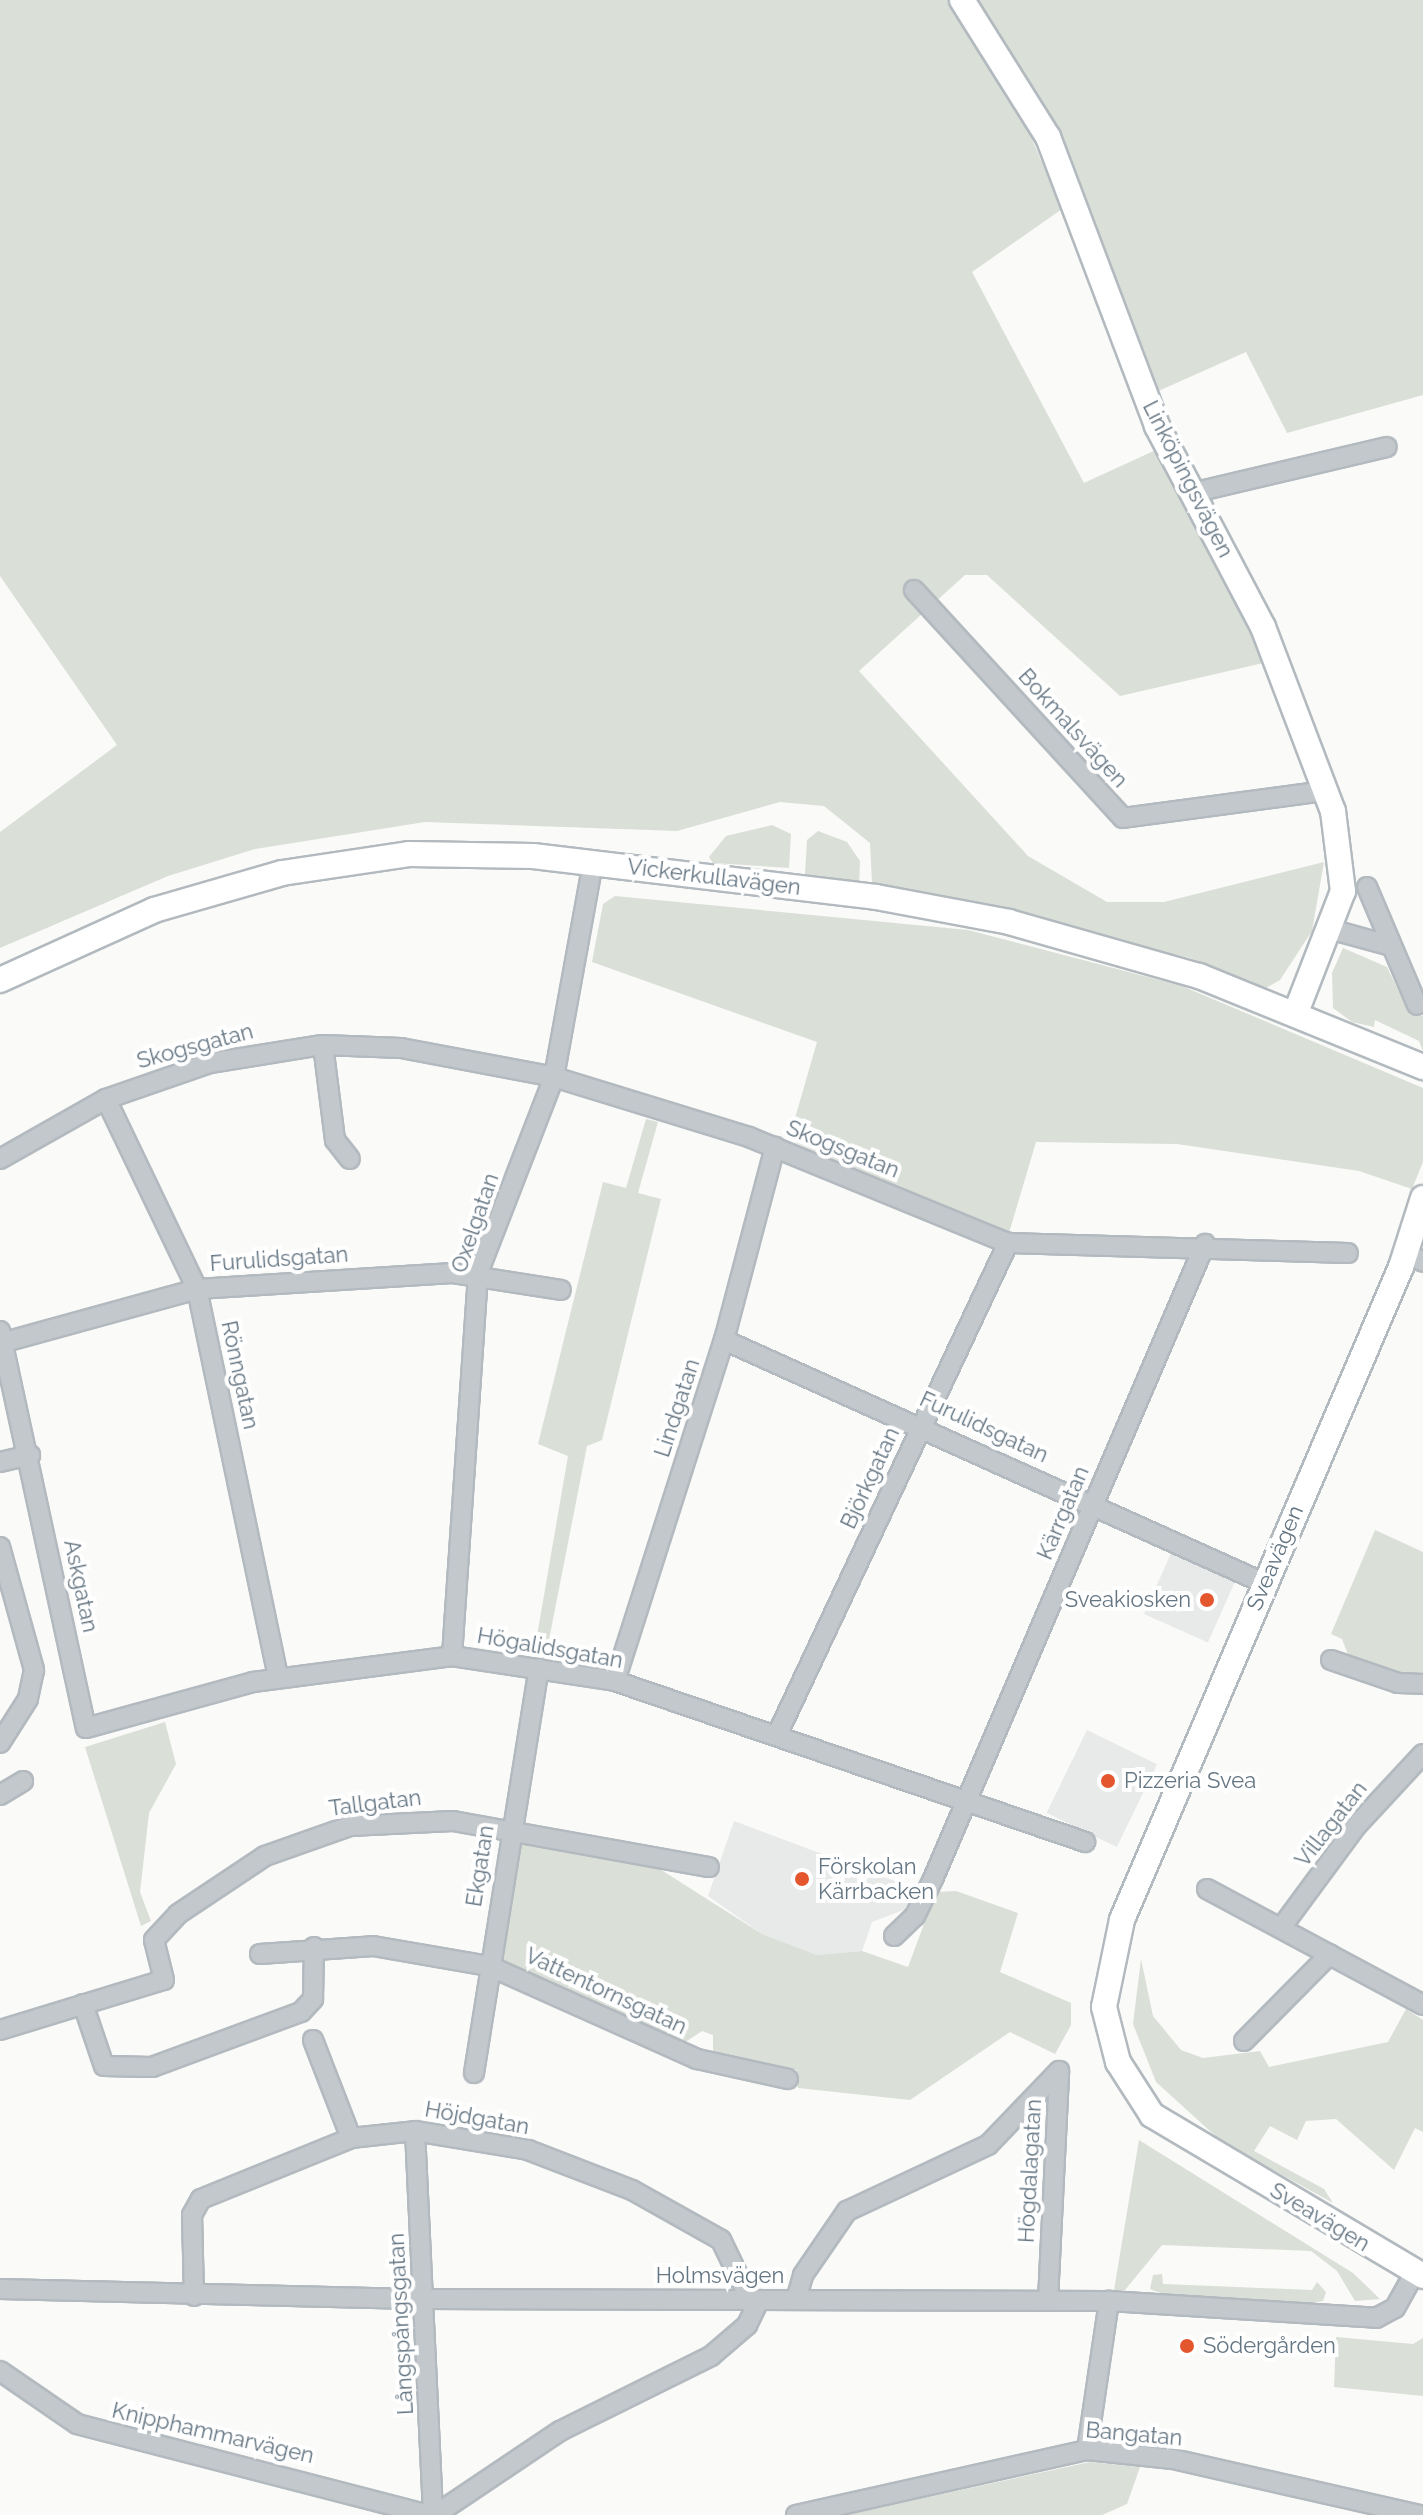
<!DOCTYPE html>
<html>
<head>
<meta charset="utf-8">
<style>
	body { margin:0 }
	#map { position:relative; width:1423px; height:2515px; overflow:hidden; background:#fafaf8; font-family:Raleway,sans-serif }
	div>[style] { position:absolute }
	.built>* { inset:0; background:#e8e9e9; transform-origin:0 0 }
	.green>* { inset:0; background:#dadfd7 }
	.roads { filter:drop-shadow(2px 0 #b3babf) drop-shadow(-2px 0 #b3babf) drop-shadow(0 2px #b3babf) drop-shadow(0 -2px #b3babf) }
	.street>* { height:18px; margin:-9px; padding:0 9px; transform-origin:9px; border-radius:9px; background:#c3c8cc }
	.secondary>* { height:24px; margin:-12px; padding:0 12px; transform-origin:12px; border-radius:12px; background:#fff }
	.dots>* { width:22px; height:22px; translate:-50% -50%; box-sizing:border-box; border:4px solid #fff; border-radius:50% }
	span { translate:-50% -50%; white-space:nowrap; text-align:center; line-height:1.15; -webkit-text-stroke:8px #fff; paint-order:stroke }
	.street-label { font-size:22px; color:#657683 }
	.poi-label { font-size:22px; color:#657683 }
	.right { translate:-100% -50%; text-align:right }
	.left { translate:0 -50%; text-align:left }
</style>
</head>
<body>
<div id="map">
	<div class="built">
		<div style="left:1172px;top:1551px;width:70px;height:69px;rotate:24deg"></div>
		<div style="left:1087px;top:1730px;width:78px;height:92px;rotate:26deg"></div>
		<div style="clip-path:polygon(734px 1821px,916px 1889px,909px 1908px,872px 1922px,862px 1951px,817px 1955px,762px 1934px,708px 1896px)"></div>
	</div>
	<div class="green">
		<div style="clip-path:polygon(0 0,1423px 0,1423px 395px,1287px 433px,1246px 352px,1136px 401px,1086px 202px,1015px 100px,1062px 209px,972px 272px,1084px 483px,1158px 449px,1272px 661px,1120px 696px,987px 575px,965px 575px,859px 671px,1028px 856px,1107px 902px,1164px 902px,1324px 862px,1312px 931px,1280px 980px,1266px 988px,1190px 958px,872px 882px,870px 843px,824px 806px,780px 802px,677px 831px,425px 822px,255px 849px,168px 876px,0 948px,0 832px,117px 745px,0 576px)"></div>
		<div style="clip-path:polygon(772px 825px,791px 834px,789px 868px,713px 863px,709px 857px,726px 836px)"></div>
		<div style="clip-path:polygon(818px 831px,847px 842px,860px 861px,859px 887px,805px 874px,807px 840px)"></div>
		<div style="clip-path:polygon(615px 896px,968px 930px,1182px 986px,1423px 1088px,1423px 1162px,1412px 1189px,1359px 1171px,1177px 1144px,1036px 1142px,1009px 1233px,796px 1143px,791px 1132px,817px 1042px,592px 962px,603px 904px)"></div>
		<div style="clip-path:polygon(1343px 948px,1387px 967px,1410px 1015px,1423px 1016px,1423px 1051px,1419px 1041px,1375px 1020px,1374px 1027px,1352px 1022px,1333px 1008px,1332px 973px)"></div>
		<div style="clip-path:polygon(646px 1119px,658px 1122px,638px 1193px,661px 1199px,602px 1440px,587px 1446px,545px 1660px,533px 1659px,568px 1456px,538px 1444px,603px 1182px,626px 1188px)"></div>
		<div style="clip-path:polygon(1375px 1530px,1423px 1552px,1423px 1675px,1400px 1677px,1349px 1657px,1342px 1639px,1331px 1634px)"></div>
		<div style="clip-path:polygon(165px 1722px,176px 1764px,149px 1813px,140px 1892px,151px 1921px,141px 1926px,85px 1747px)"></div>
		<div style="clip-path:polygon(510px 1840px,655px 1866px,762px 1934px,817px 1955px,862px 1951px,908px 1967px,936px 1892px,956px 1891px,1018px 1913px,1000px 1972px,1071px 2003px,1071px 2025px,1055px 2054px,1010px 2032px,910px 2100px,798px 2088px,797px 2070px,724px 2057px,713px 2052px,713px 2035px,702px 2031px,681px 2045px,498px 1958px)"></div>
		<div style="clip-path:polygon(1141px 1959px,1153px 2016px,1181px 2050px,1203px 2058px,1260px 2051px,1269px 2067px,1388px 2042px,1406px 2009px,1423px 2020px,1423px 2132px,1415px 2128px,1394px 2170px,1336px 2119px,1306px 2121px,1297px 2140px,1270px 2126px,1254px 2151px,1324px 2189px,1333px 2203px,1221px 2141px,1156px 2082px,1133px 2024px)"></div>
		<div style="clip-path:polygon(1139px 2140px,1353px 2273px,1380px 2299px,1355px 2301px,1337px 2271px,1311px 2251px,1162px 2245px,1125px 2290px,1114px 2290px)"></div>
		<div style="clip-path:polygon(1162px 2274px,1163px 2284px,1312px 2290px,1317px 2282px,1326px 2292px,1323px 2301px,1311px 2303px,1171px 2297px,1150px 2289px,1153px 2275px)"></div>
		<div style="clip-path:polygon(1336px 2337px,1413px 2344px,1423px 2338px,1423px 2396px,1334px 2387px)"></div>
		<div style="clip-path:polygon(1090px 2462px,1140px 2467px,1127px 2504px,1102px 2515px,846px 2515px)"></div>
	</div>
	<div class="roads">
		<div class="street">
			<div style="left:1192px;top:493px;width:200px;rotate:-13.3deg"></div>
			<div style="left:914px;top:590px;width:309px;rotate:47.5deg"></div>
			<div style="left:1123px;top:818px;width:205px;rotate:-7.6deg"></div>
			<div style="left:1367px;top:887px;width:128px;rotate:67deg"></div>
			<div style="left:1333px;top:930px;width:60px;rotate:15.4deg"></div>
			<div style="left:323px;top:1045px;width:96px;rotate:82.8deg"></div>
			<div style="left:335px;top:1140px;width:24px;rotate:52deg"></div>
			<div style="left:106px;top:1099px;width:211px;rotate:64.4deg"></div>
			<div style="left:197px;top:1289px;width:397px;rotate:78.2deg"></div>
			<div style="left:0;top:1159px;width:122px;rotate:-29.5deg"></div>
			<div style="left:106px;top:1099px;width:110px;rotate:-19.1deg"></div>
			<div style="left:210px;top:1063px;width:114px;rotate:-9.1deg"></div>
			<div style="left:323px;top:1045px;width:78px;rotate:2.2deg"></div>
			<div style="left:401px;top:1048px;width:156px;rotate:10.7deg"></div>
			<div style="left:554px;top:1077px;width:204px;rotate:17.1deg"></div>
			<div style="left:749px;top:1137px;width:280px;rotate:22.3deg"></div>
			<div style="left:1008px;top:1243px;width:340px;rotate:1.7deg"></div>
			<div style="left:1407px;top:1253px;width:18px;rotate:29deg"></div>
			<div style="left:0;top:1331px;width:406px;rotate:77.8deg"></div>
			<div style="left:86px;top:1728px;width:173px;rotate:-15.4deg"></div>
			<div style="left:253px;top:1682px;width:201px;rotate:-7.4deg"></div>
			<div style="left:452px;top:1656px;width:165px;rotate:8.7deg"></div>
			<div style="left:615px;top:1681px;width:497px;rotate:18.9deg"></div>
			<div style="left:724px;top:1340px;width:592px;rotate:24.23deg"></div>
			<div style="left:5px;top:1342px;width:199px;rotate:-15.4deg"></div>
			<div style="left:197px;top:1289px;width:256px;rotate:-3.6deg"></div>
			<div style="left:453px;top:1273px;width:109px;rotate:8.9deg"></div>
			<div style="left:0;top:1462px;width:31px;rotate:-13deg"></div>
			<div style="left:0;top:1547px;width:128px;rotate:74.5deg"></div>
			<div style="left:34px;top:1670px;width:30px;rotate:102deg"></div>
			<div style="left:28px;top:1699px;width:52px;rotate:122.5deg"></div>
			<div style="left:452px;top:1656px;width:384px;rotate:-86.1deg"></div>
			<div style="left:478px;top:1273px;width:210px;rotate:-68.8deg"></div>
			<div style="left:554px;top:1077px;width:218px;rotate:-79.7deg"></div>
			<div style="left:1331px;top:1660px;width:71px;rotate:18.9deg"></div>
			<div style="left:1398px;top:1683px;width:25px;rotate:2deg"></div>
			<div style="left:615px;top:1681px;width:358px;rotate:-72.3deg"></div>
			<div style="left:724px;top:1340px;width:200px;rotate:-75.2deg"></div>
			<div style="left:777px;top:1735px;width:544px;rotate:-64.85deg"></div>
			<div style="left:0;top:1795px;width:27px;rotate:-31deg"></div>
			<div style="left:1207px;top:1889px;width:245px;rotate:28.2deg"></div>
			<div style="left:1281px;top:1928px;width:128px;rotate:-53.6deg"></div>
			<div style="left:1357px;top:1825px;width:97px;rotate:-47.1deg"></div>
			<div style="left:894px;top:1936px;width:29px;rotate:-44deg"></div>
			<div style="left:915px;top:1916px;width:41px;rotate:-64.1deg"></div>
			<div style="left:933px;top:1879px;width:691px;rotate:-66.81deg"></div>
			<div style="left:260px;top:1954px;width:113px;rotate:-4deg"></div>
			<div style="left:373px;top:1946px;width:118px;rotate:9.8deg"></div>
			<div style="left:489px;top:1966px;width:228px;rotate:24.1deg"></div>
			<div style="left:697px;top:2059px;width:93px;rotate:12.4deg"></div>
			<div style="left:83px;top:2004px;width:65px;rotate:71.3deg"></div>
			<div style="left:104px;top:2066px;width:48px;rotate:1.2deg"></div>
			<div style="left:152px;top:2067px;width:159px;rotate:-20.3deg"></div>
			<div style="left:301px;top:2012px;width:18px;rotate:-47deg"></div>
			<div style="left:313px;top:1999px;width:52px;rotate:-88.9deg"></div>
			<div style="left:0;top:2030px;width:171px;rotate:-17deg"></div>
			<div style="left:164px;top:1980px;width:41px;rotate:-104deg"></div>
			<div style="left:154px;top:1940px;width:35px;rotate:-47deg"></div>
			<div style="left:178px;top:1914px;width:105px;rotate:-33.7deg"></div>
			<div style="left:265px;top:1856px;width:90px;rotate:-19.4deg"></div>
			<div style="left:350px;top:1826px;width:103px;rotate:-2.8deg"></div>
			<div style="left:453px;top:1821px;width:260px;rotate:10.2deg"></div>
			<div style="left:313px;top:2040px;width:105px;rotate:68.8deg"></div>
			<div style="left:1244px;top:2041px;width:122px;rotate:-45.3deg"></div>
			<div style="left:474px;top:2073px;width:410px;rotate:-80.9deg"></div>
			<div style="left:415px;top:2131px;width:384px;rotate:87.3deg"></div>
			<div style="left:0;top:2289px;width:424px;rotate:1.4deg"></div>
			<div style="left:424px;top:2299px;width:685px;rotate:0.17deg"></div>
			<div style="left:1109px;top:2301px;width:268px;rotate:3.6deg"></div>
			<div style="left:1376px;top:2318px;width:21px;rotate:-28deg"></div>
			<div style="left:1395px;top:2308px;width:41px;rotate:-60.9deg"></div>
			<div style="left:194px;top:2296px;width:81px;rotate:-91.4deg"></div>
			<div style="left:192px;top:2215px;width:18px;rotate:-61deg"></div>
			<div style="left:201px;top:2199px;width:162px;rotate:-22.1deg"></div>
			<div style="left:351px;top:2138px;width:64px;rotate:-6.2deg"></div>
			<div style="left:415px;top:2131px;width:115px;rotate:9.5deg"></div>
			<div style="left:528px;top:2150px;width:111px;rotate:21deg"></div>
			<div style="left:632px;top:2190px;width:102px;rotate:29.3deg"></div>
			<div style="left:721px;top:2240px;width:67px;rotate:64.2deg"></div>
			<div style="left:796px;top:2300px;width:26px;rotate:-74deg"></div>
			<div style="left:803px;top:2275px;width:78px;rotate:-55.5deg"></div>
			<div style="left:847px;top:2211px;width:156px;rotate:-25.1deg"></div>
			<div style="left:988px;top:2145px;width:103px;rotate:-46.2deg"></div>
			<div style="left:1048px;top:2300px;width:229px;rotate:-87.2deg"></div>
			<div style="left:0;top:2371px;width:93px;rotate:34.5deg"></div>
			<div style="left:77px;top:2424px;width:363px;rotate:14.5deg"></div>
			<div style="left:1087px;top:2450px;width:151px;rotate:-81.6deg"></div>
			<div style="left:435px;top:2515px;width:151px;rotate:-33.9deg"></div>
			<div style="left:560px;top:2431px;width:169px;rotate:-26.4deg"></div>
			<div style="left:711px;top:2356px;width:48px;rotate:-40.7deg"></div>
			<div style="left:747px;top:2325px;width:28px;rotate:-64deg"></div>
			<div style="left:796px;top:2515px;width:298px;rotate:-12.6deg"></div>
			<div style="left:1087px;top:2450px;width:86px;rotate:6deg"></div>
			<div style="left:1173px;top:2459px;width:253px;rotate:12.8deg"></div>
		</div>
		<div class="secondary">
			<div style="left:962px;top:0;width:162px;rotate:57.9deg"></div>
			<div style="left:1048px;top:137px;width:309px;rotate:69.3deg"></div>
			<div style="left:1157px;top:426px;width:227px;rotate:62.2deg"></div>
			<div style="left:1263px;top:627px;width:197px;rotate:69.2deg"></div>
			<div style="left:1333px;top:811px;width:81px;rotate:82.9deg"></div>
			<div style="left:1343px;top:891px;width:130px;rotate:111.2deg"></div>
			<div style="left:0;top:980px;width:169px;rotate:-24.4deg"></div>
			<div style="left:154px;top:910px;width:133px;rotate:-16.1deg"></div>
			<div style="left:282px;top:873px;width:128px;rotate:-8.5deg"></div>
			<div style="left:409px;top:854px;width:124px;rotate:0.9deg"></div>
			<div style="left:533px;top:856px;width:345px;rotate:6.8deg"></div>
			<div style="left:876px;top:897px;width:135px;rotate:10.6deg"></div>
			<div style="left:1009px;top:922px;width:198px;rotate:15.9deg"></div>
			<div style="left:1199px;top:976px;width:242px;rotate:22.1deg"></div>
			<div style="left:1423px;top:1198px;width:72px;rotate:107.7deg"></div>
			<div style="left:1401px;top:1267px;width:710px;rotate:113.14deg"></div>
			<div style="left:1122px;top:1920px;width:89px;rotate:101.7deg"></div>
			<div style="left:1104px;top:2007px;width:57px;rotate:75.7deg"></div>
			<div style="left:1118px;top:2062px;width:63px;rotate:57.3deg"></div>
			<div style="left:1152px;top:2115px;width:315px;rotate:30.7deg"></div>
		</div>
	</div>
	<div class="dots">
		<div style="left:1207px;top:1600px;background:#e4572e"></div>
		<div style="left:1108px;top:1781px;background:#e4572e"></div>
		<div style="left:802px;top:1879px;background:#e4572e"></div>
		<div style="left:1187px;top:2346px;background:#e4572e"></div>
	</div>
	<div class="street-label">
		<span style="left:1188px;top:479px;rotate:63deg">Linköpingsvägen</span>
		<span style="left:1073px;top:728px;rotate:48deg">Bokmalsvägen</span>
		<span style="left:714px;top:877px;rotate:7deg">Vickerkullavägen</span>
		<span style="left:195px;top:1046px;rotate:-15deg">Skogsgatan</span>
		<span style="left:843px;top:1149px;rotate:22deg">Skogsgatan</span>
		<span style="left:475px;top:1223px;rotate:-71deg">Oxelgatan</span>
		<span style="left:279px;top:1259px;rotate:-4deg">Furulidsgatan</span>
		<span style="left:240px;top:1375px;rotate:78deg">Rönngatan</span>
		<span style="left:677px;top:1408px;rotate:-72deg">Lindgatan</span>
		<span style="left:984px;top:1427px;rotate:25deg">Furulidsgatan</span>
		<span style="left:870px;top:1478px;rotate:-65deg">Björkgatan</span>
		<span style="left:1063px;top:1513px;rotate:-67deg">Kärrgatan</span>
		<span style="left:1275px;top:1558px;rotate:-67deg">Sveavägen</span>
		<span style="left:81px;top:1586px;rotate:78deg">Askgatan</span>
		<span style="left:550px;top:1648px;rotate:10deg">Högalidsgatan</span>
		<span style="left:375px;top:1803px;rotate:-7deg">Tallgatan</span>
		<span style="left:1331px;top:1824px;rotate:-52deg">Villagatan</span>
		<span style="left:480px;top:1866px;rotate:-81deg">Ekgatan</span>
		<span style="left:606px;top:1991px;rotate:25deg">Vattentornsgatan</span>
		<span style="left:477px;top:2118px;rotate:10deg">Höjdgatan</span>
		<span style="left:1030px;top:2171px;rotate:-87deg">Högdalagatan</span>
		<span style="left:1320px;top:2217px;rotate:31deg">Sveavägen</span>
		<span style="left:720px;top:2276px">Holmsvägen</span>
		<span style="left:401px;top:2324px;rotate:-93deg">Långspångsgatan</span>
		<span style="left:213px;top:2433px;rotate:13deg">Knipphammarvägen</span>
		<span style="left:1134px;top:2434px;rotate:5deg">Bangatan</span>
	</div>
	<div class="poi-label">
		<span class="right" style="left:1191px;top:1600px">Sveakiosken</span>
		<span class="left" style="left:1124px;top:1781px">Pizzeria Svea</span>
		<span class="left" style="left:818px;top:1879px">Förskolan<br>Kärrbacken</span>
		<span class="left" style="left:1203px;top:2346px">Södergården</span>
	</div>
</div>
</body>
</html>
